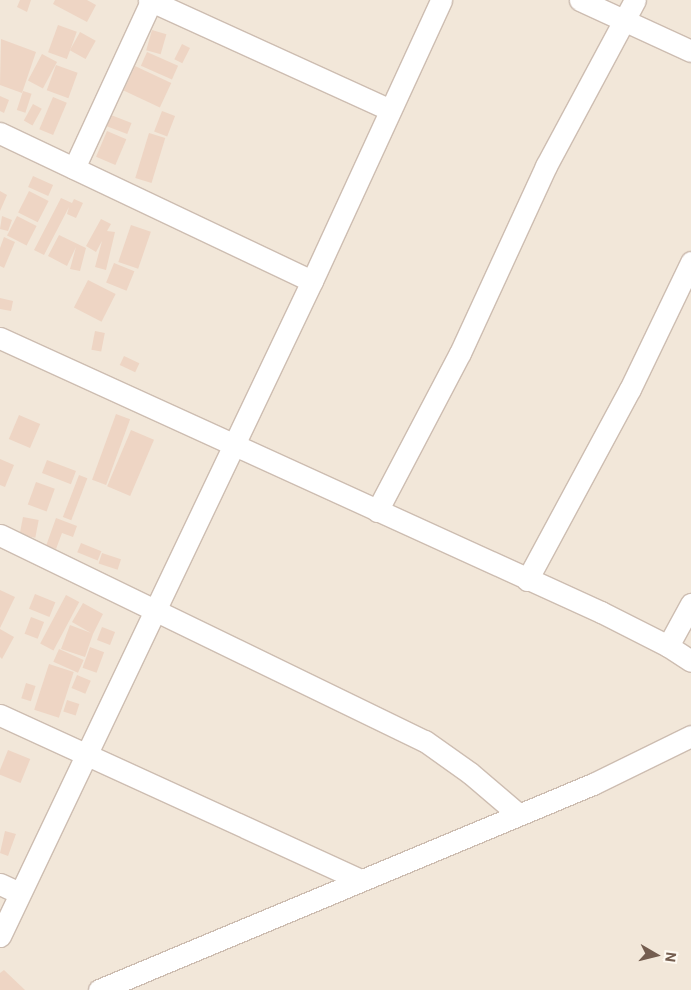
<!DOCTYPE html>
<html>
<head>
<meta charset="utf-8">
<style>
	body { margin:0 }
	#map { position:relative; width:691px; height:990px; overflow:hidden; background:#fbf5ea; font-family:Roboto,sans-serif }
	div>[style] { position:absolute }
	.residential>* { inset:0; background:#f2e7d9; transform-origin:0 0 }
	.building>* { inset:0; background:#eed5c4; transform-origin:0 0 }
	.roads { filter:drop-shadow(1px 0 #cdbdb1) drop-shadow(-1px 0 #cdbdb1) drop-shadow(0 1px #cdbdb1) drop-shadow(0 -1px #cdbdb1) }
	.minor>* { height:21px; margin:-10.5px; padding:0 10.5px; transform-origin:10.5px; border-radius:10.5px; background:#fff }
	span { translate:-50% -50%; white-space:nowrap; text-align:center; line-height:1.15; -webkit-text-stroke:4px #fef9f1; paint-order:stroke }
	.north { position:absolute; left:631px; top:930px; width:50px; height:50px; -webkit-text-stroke:4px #fef9f1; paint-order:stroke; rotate:98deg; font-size:14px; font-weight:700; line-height:20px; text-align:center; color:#745d4f }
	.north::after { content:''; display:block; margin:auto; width:18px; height:22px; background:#745d4f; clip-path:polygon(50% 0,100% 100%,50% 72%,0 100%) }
</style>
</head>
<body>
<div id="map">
	<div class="residential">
		<div style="left:0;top:0;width:691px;height:990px"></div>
	</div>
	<div class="building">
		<div style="clip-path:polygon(20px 0,31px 0,27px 12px,17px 7px)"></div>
		<div style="clip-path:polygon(55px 0,87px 0,96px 5px,87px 22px,53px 4px)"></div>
		<div style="left:58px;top:25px;width:20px;height:29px;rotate:20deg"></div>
		<div style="left:152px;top:30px;width:15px;height:21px;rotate:16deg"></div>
		<div style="left:80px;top:32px;width:18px;height:21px;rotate:29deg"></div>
		<div style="clip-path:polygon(1px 39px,36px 52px,22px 93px,0 85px)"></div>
		<div style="left:182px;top:44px;width:9px;height:17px;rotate:27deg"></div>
		<div style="left:147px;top:52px;width:34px;height:15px;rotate:24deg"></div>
		<div style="left:42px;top:54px;width:17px;height:30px;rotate:28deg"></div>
		<div style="left:56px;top:65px;width:23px;height:27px;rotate:20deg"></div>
		<div style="left:135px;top:66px;width:40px;height:27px;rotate:25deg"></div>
		<div style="left:23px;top:91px;width:9px;height:20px;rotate:18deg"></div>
		<div style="clip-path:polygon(0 96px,9px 100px,4px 113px,0 111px)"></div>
		<div style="left:53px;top:97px;width:15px;height:35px;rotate:23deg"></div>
		<div style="left:33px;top:104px;width:10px;height:19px;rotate:29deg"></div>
		<div style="left:162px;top:111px;width:14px;height:22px;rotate:21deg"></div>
		<div style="left:111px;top:115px;width:22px;height:12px;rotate:21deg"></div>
		<div style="left:107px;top:131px;width:21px;height:28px;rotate:23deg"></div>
		<div style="left:149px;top:133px;width:17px;height:47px;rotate:17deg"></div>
		<div style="left:33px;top:176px;width:22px;height:12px;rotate:24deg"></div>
		<div style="clip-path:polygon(0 191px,7px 195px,0 211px)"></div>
		<div style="left:29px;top:191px;width:22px;height:24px;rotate:27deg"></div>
		<div style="clip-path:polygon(61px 198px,72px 203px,74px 199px,83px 203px,76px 218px,67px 214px,69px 207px,44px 255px,34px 250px)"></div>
		<div style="clip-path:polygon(2px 216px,12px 220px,8px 231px,0 229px)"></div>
		<div style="left:17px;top:216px;width:22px;height:22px;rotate:27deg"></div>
		<div style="clip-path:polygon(101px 219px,111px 224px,107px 231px,115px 232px,106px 270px,95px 267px,102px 241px,96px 252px,86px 246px)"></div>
		<div style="left:131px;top:225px;width:21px;height:39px;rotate:19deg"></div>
		<div style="clip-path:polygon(59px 235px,86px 248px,80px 271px,70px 269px,76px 247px,67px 266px,48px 256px)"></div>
		<div style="clip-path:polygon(4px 237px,15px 242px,4px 268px,0 266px,0 248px)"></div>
		<div style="left:114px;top:263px;width:22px;height:21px;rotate:22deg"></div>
		<div style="left:88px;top:280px;width:31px;height:31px;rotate:27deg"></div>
		<div style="clip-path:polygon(0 298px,13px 301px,11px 311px,0 309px)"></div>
		<div style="left:95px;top:331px;width:10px;height:19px;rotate:11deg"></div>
		<div style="left:124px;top:356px;width:17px;height:10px;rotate:25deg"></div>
		<div style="left:116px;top:414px;width:15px;height:70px;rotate:20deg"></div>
		<div style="left:19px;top:415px;width:23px;height:26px;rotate:23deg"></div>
		<div style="left:131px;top:430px;width:25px;height:61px;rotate:23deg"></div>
		<div style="clip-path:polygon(0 459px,14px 465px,5px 487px,0 485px)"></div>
		<div style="left:47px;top:460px;width:31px;height:14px;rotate:21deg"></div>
		<div style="left:79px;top:475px;width:9px;height:45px;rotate:21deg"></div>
		<div style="left:36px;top:482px;width:20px;height:24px;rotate:20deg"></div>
		<div style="left:23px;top:517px;width:16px;height:18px;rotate:11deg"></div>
		<div style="clip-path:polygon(56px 518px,77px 526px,73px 537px,62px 533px,56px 549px,46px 546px)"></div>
		<div style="left:81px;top:543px;width:22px;height:10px;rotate:22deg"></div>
		<div style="left:102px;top:553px;width:20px;height:11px;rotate:18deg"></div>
		<div style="clip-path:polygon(0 590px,15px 597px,0 628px)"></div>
		<div style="left:35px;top:594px;width:22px;height:16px;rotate:22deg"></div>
		<div style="left:66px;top:595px;width:15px;height:55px;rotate:28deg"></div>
		<div style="clip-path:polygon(83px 603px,103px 614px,93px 634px,85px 657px,61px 649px,70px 625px,91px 633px,72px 622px)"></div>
		<div style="left:31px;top:617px;width:14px;height:18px;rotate:21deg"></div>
		<div style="left:102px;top:627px;width:14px;height:14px;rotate:21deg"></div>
		<div style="clip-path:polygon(0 629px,14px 637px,2px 659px,0 657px)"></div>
		<div style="left:90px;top:647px;width:15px;height:22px;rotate:20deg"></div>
		<div style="left:59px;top:649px;width:27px;height:14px;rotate:24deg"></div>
		<div style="left:49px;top:664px;width:26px;height:48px;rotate:18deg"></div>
		<div style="left:77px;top:675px;width:15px;height:14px;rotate:23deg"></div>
		<div style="left:26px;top:683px;width:10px;height:16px;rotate:17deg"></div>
		<div style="left:67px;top:700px;width:13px;height:12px;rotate:18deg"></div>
		<div style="left:8px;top:750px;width:24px;height:26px;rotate:22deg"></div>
		<div style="clip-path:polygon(5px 831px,16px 834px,8px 856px,0 853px)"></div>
		<div style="clip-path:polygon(4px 970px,25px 990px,0 990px,0 973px)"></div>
	</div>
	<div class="roads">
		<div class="minor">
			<div style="left:149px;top:0;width:265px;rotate:24.5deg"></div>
			<div style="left:580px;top:0;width:122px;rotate:24.7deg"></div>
			<div style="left:0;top:133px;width:345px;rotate:25.4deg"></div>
			<div style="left:74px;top:168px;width:184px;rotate:-65.2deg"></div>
			<div style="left:0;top:338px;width:661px;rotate:24.51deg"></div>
			<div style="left:601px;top:612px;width:75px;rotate:26.9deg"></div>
			<div style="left:668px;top:646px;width:27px;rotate:33deg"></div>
			<div style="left:377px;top:511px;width:178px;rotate:-62.3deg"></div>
			<div style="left:460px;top:353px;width:206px;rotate:-65.3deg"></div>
			<div style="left:546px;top:166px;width:188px;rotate:-61.8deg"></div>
			<div style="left:0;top:535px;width:472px;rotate:25.9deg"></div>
			<div style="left:425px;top:741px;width:55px;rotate:35.4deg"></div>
			<div style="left:470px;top:773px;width:62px;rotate:40.4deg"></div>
			<div style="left:527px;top:580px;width:217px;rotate:-61.7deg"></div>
			<div style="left:630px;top:389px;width:141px;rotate:-64.3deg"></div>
			<div style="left:668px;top:646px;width:48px;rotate:-61.3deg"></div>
			<div style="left:0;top:715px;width:396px;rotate:24.6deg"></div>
			<div style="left:0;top:884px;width:21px;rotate:25deg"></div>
			<div style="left:0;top:936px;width:726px;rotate:-64.53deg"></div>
			<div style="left:312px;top:281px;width:309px;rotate:-65.3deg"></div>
			<div style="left:99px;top:990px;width:535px;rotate:-22.64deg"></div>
			<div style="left:593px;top:784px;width:109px;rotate:-26.1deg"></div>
		</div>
	</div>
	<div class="north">N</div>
</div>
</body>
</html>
